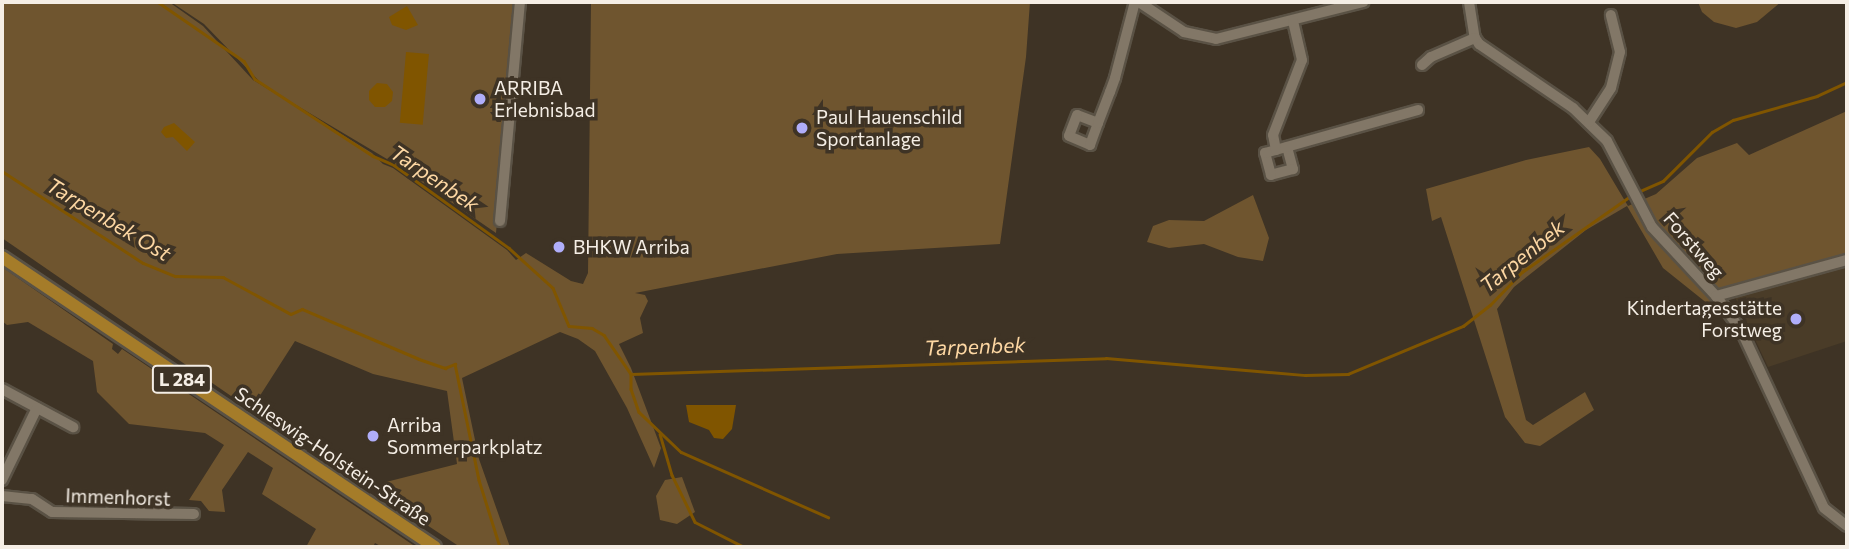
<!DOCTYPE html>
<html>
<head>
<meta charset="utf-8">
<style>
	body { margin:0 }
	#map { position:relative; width:1849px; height:549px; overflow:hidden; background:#3e3325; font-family:Commissioner,sans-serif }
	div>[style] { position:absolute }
	.built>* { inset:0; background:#4a3c28 }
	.green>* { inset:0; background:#6f552f }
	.water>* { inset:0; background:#805500; transform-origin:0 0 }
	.stream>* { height:2.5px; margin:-1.25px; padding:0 1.25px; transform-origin:1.25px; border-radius:1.25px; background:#805500 }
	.roads { filter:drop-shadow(2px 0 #5a5245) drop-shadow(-2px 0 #5a5245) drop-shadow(0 2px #5a5245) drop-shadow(0 -2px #5a5245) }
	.minor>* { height:10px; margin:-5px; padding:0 5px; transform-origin:5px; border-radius:5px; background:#827767 }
	.major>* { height:12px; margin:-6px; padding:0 6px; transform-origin:6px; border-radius:6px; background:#a57c29 }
	.dots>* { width:19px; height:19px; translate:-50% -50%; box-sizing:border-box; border:4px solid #3e3325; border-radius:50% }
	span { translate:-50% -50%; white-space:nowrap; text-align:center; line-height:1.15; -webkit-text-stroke:7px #3e3325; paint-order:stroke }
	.shield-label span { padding:2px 5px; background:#3e3325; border:2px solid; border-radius:5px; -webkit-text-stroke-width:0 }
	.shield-label { font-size:18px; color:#f5eee5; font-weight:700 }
	.poi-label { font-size:19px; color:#f5eee5 }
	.left { translate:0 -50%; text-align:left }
	.right { translate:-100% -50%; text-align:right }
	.street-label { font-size:19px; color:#f5eee5 }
	.water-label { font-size:21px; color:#fdd7a3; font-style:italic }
	.frame { position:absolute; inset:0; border:4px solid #f5eee5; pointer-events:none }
</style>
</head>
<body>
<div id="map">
	<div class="built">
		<div style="clip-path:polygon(1847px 265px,1847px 341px,1768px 367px,1735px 297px)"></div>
	</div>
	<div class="green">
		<div style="clip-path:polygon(2px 2px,169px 2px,203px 26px,253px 80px,372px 153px,383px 164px,393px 168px,507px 250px,516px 260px,526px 253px,571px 281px,583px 284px,588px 273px,591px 2px,1030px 2px,1026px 57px,1000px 244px,837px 254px,635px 293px,645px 295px,648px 301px,640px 318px,643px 333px,619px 344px,631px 368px,661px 448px,654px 468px,627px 408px,595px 351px,578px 339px,560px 332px,462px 378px,479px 459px,510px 547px,460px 547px,379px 493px,386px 482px,457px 464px,447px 391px,373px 374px,295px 341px,252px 408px,247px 407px,2px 238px)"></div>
		<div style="clip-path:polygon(171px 2px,516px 2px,496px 233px,397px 165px,264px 86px,204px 24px)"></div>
		<div style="clip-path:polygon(1698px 2px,1781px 2px,1757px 22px,1736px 28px,1714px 22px,1702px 12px)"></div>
		<div style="clip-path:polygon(1847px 111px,1847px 265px,1708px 304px,1663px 268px,1627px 206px,1586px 230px,1514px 287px,1497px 309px,1526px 420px,1533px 425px,1585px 392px,1594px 410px,1540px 446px,1525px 443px,1505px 417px,1441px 217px,1432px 221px,1426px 189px,1526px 160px,1589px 147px,1600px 159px,1628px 206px,1656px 194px,1697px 158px,1737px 143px,1749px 155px)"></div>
		<div style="clip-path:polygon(1253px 195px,1269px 238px,1263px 261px,1238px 257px,1204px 244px,1169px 248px,1147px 242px,1153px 226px,1169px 220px,1204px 221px)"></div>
		<div style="clip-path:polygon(2px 267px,113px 344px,112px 349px,118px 354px,122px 349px,416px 547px,382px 547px,375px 543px,373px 547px,306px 547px,316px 529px,262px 494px,273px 468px,248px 452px,222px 490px,225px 512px,209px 511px,201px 501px,189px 500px,224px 445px,205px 433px,129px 424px,97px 392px,93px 361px,28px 322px,7px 325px,2px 321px)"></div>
		<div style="clip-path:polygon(682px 477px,695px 512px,677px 524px,660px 520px,656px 496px,665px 480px)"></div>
	</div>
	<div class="water">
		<div style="clip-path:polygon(407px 6px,418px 25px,406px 30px,392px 25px,389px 17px)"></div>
		<div style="left:406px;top:52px;width:23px;height:71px;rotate:5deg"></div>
		<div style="clip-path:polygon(377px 83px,387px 84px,393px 92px,392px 101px,385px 107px,375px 107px,369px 100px,369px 91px)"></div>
		<div style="clip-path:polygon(174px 123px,195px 142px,187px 151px,173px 137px,166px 138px,161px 132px,164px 127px)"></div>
		<div style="clip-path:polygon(686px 405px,736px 405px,732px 429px,723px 439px,714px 438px,709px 430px,689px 422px)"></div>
	</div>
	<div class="stream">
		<div style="left:158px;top:2px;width:104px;rotate:34.5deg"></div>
		<div style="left:244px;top:61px;width:21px;rotate:59deg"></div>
		<div style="left:255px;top:79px;width:141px;rotate:33.1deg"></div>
		<div style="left:373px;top:156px;width:23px;rotate:23deg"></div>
		<div style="left:394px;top:165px;width:142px;rotate:35.8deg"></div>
		<div style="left:509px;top:248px;width:59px;rotate:42.3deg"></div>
		<div style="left:553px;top:288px;width:41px;rotate:67.2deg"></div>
		<div style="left:569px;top:326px;width:23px;rotate:5deg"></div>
		<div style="left:592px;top:328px;width:14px;rotate:30deg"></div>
		<div style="left:604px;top:335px;width:47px;rotate:55.3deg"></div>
		<div style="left:631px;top:374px;width:475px;rotate:-1.9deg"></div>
		<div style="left:1106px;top:358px;width:200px;rotate:4.9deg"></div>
		<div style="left:1305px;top:375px;width:43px;rotate:-1.3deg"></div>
		<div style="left:1348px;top:374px;width:125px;rotate:-22.7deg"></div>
		<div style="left:1463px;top:326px;width:34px;rotate:-38deg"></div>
		<div style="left:1490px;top:305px;width:46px;rotate:-45.9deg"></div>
		<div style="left:1522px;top:272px;width:134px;rotate:-35deg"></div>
		<div style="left:2px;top:171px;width:168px;rotate:33.1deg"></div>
		<div style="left:143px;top:263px;width:35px;rotate:22deg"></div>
		<div style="left:175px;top:276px;width:48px;rotate:1.2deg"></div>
		<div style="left:223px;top:277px;width:77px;rotate:28.6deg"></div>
		<div style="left:291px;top:314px;width:12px;rotate:-24deg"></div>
		<div style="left:302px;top:309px;width:127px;rotate:23.1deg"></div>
		<div style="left:419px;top:359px;width:28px;rotate:19deg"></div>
		<div style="left:445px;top:368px;width:11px;rotate:-22deg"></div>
		<div style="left:455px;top:364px;width:118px;rotate:78.3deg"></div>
		<div style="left:479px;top:480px;width:70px;rotate:72.6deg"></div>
		<div style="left:1638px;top:192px;width:27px;rotate:-24deg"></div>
		<div style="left:1663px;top:181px;width:69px;rotate:-45deg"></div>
		<div style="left:1712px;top:132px;width:24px;rotate:-30deg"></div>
		<div style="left:1733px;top:120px;width:87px;rotate:-15.9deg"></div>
		<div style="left:1817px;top:96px;width:33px;rotate:-25deg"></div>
		<div style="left:631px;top:374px;width:15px;rotate:90deg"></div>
		<div style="left:631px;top:389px;width:24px;rotate:71deg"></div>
		<div style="left:639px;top:412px;width:58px;rotate:43.6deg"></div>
		<div style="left:681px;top:452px;width:161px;rotate:23.9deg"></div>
		<div style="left:660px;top:434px;width:43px;rotate:73.7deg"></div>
		<div style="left:672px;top:475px;width:52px;rotate:63.9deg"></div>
		<div style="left:695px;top:522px;width:55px;rotate:27deg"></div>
	</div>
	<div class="roads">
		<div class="minor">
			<div style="left:1139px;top:2px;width:54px;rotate:33.7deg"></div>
			<div style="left:1184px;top:32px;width:33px;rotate:12deg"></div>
			<div style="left:1216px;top:39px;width:152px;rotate:-14.1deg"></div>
			<div style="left:1469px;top:2px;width:36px;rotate:81deg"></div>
			<div style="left:1475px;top:38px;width:7px;rotate:56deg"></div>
			<div style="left:1479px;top:44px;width:114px;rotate:34.2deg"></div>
			<div style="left:1573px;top:108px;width:47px;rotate:44.1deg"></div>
			<div style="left:1607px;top:141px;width:97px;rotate:62.4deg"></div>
			<div style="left:1652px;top:227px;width:94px;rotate:47.2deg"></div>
			<div style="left:1716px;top:296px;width:42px;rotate:53.7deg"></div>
			<div style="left:1741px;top:330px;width:196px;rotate:65deg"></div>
			<div style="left:1824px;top:508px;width:29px;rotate:38deg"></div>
			<div style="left:1422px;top:65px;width:12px;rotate:-42deg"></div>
			<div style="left:1431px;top:57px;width:48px;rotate:-23.4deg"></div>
			<div style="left:1589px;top:122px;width:40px;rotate:-57.1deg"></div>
			<div style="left:1611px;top:88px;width:37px;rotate:-76deg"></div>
			<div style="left:1620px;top:52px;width:38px;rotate:-104deg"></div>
			<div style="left:1098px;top:123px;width:22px;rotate:-159deg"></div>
			<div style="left:1077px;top:115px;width:22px;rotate:111deg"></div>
			<div style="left:1069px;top:136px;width:23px;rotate:23deg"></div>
			<div style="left:1090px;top:145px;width:23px;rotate:-70deg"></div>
			<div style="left:1098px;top:123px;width:33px;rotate:-69deg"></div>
			<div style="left:1110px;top:92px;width:15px;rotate:-70deg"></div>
			<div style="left:1115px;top:78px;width:79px;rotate:-75.3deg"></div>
			<div style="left:1287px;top:147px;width:23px;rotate:75deg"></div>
			<div style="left:1293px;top:169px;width:23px;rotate:165deg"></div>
			<div style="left:1271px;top:175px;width:23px;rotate:-105deg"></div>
			<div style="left:1265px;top:153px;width:159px;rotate:-15.7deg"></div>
			<div style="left:1276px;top:150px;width:15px;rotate:-101deg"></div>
			<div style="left:1273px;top:135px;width:80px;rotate:-68.9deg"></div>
			<div style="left:1302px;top:60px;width:40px;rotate:-103deg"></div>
			<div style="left:500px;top:221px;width:220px;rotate:-84.8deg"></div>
			<div style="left:1716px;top:296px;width:136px;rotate:-15.4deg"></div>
			<div style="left:2px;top:389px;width:81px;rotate:28.2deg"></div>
			<div style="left:2px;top:480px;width:80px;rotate:-64.1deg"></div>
			<div style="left:2px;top:496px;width:30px;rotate:6deg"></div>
			<div style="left:32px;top:499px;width:24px;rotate:33deg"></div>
			<div style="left:52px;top:512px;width:142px;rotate:0.8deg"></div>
		</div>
		<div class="major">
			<div style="left:2px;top:257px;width:521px;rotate:33.81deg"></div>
		</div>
	</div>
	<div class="dots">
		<div style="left:480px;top:99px;background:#b0aefa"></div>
		<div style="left:802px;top:128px;background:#b0aefa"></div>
		<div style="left:559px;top:247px;background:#b0aefa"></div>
		<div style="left:1796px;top:319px;background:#b0aefa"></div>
		<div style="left:373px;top:436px;background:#b0aefa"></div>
	</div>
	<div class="shield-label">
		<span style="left:182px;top:379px">L 284</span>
	</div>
	<div class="poi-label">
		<span class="left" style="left:494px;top:99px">ARRIBA<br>Erlebnisbad</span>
		<span class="left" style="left:816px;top:128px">Paul Hauenschild<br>Sportanlage</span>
		<span class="left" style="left:573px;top:247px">BHKW Arriba</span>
		<span class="right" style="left:1782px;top:319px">Kindertagesstätte<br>Forstweg</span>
		<span class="left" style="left:387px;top:436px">Arriba<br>Sommerparkplatz</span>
	</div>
	<div class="street-label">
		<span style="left:1694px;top:245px;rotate:49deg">Forstweg</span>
		<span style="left:333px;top:456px;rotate:34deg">Schleswig-Holstein-Straße</span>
		<span style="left:118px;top:497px;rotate:2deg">Immenhorst</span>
	</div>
	<div class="water-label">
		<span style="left:435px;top:178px;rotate:34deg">Tarpenbek</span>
		<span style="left:109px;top:219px;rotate:31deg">Tarpenbek Ost</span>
		<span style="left:1522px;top:256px;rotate:-39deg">Tarpenbek</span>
		<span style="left:975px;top:346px;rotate:-2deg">Tarpenbek</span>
	</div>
	<div class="frame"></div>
</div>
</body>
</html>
